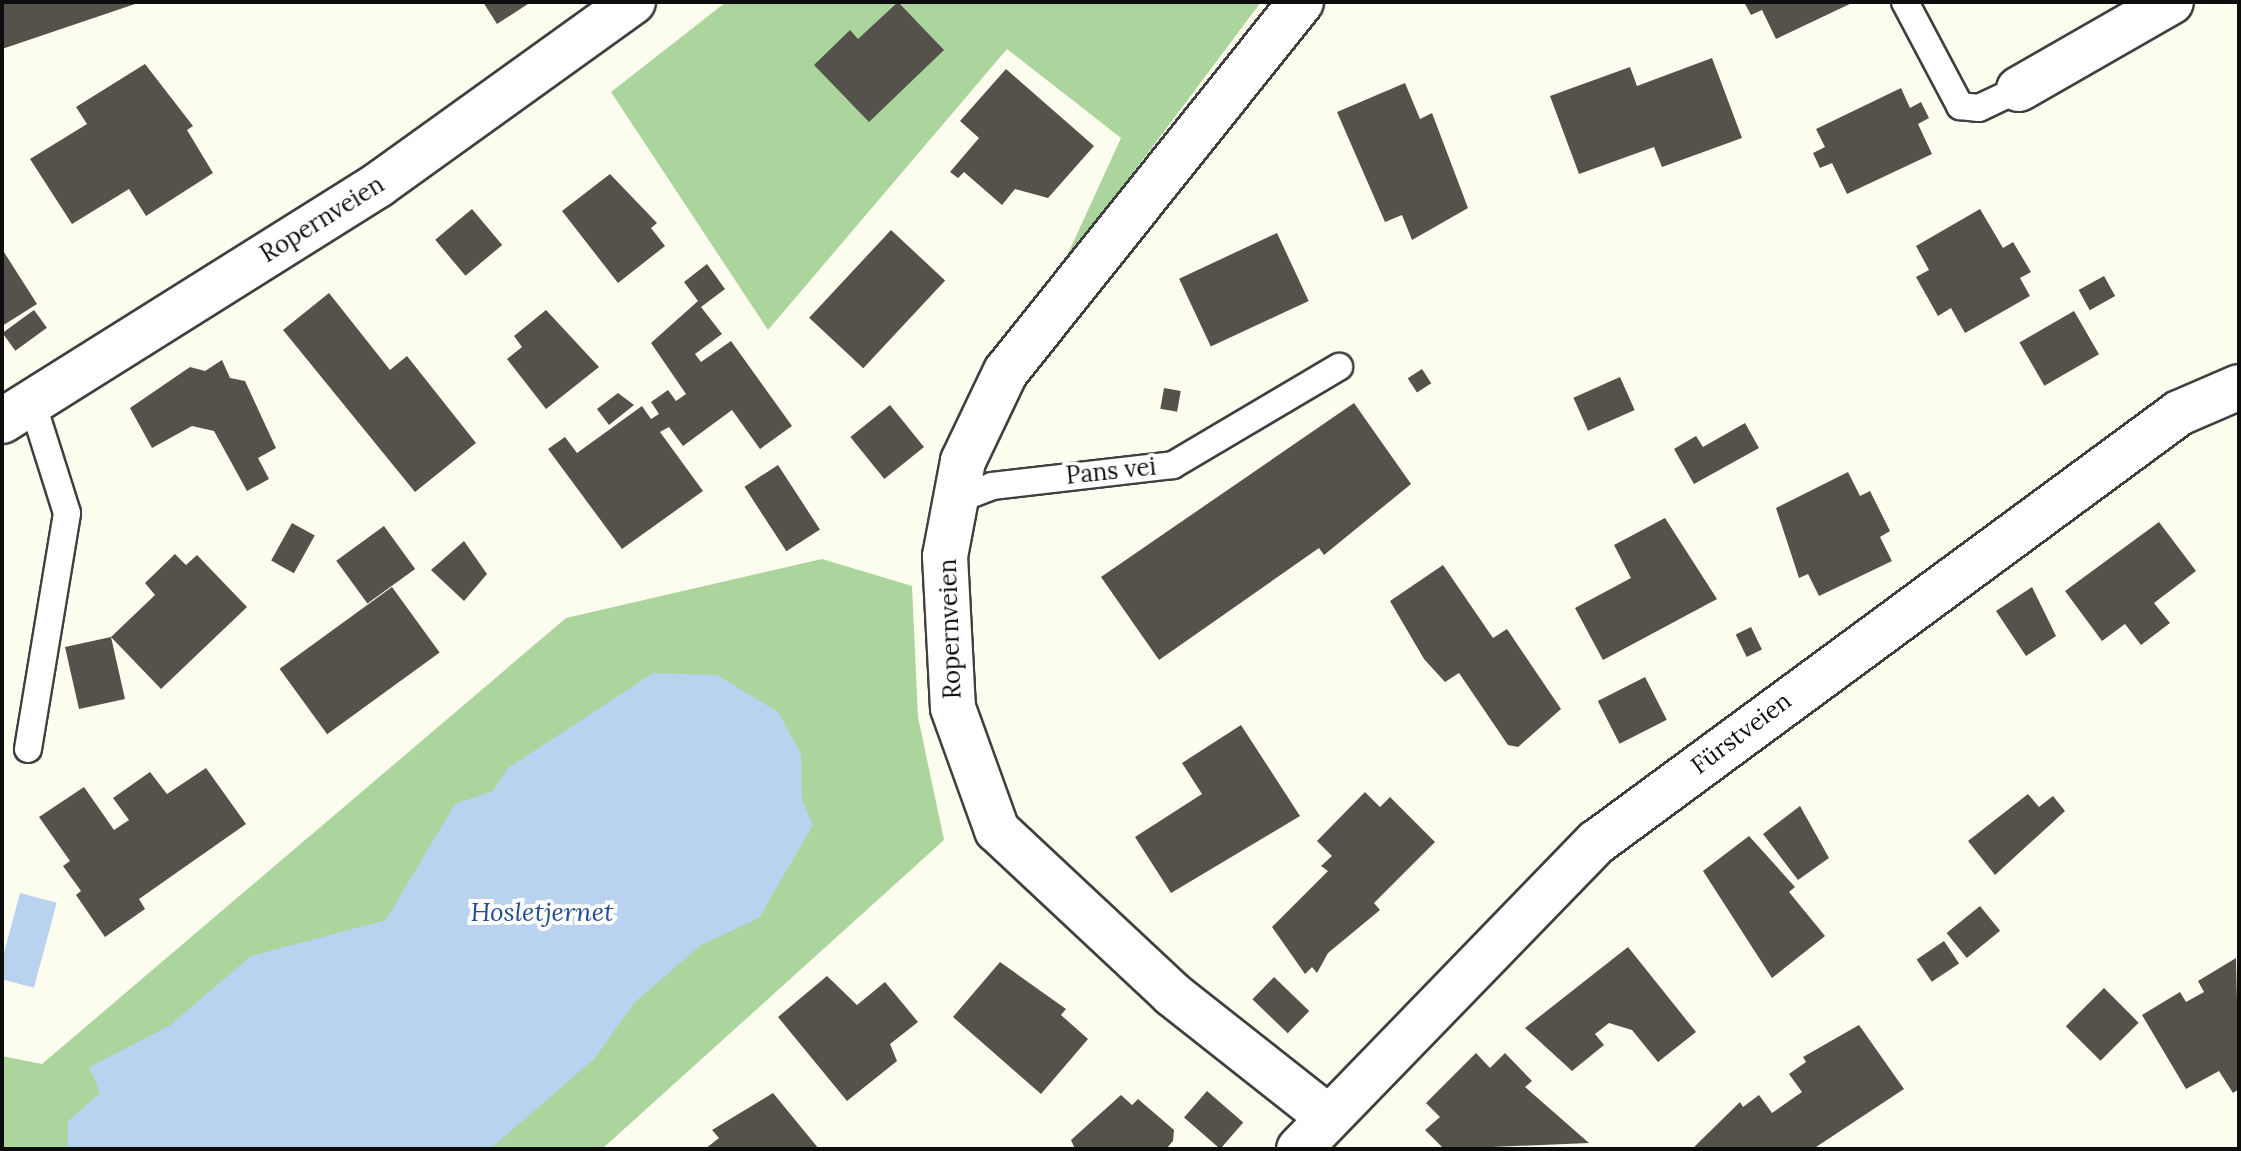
<!DOCTYPE html>
<html>
<head>
<meta charset="utf-8">
<style>
	body { margin:0 }
	#map { position:relative; width:2241px; height:1151px; overflow:hidden; background:#fdfdef; font-family:Lora,serif }
	div>[style] { position:absolute }
	.forest>* { inset:0; background:#acd49d }
	.water>* { inset:0; background:#b9d2f0; transform-origin:0 0 }
	.building>* { inset:0; background:#55514b; transform-origin:0 0 }
	.roads { filter:drop-shadow(2px 0 #404040) drop-shadow(-2px 0 #404040) drop-shadow(0 2px #404040) drop-shadow(0 -2px #404040) }
	.service>* { height:26px; margin:-13px; padding:0 13px; transform-origin:13px; border-radius:13px; background:#fff }
	.minor>* { height:44px; margin:-22px; padding:0 22px; transform-origin:22px; border-radius:22px; background:#fff }
	span { translate:-50% -50%; white-space:nowrap; text-align:center; line-height:1.15; -webkit-text-stroke:8px #fff; paint-order:stroke }
	.street-label { font-size:24px; color:#0d0d0d }
	.water-label { font-size:26px; color:#234e93; font-style:italic }
	.frame { position:absolute; inset:0; border:4px solid #0d0d0d; pointer-events:none }
</style>
</head>
<body>
<div id="map">
	<div class="forest">
		<div style="clip-path:polygon(726px 2px,1261px 2px,1061px 269px,1121px 138px,1007px 49px,768px 330px,611px 92px)"></div>
		<div style="clip-path:polygon(822px 559px,912px 586px,918px 717px,944px 840px,602px 1149px,2px 1149px,2px 1056px,42px 1064px,566px 618px)"></div>
	</div>
	<div class="water">
		<div style="clip-path:polygon(653px 673px,717px 675px,778px 712px,801px 754px,802px 800px,813px 825px,759px 918px,701px 945px,634px 1003px,595px 1058px,490px 1149px,68px 1149px,68px 1121px,100px 1093px,89px 1067px,169px 1026px,251px 956px,386px 920px,455px 804px,493px 791px,508px 768px)"></div>
		<div style="left:20px;top:893px;width:38px;height:88px;rotate:15deg"></div>
	</div>
	<div class="building">
		<div style="clip-path:polygon(11px 2px,138px 2px,138px 3px,2px 49px,2px 5px)"></div>
		<div style="clip-path:polygon(483px 2px,531px 2px,497px 24px)"></div>
		<div style="clip-path:polygon(898px 2px,944px 50px,869px 122px,814px 65px,850px 30px,858px 39px)"></div>
		<div style="clip-path:polygon(1744px 2px,1854px 2px,1776px 39px,1762px 10px,1751px 15px)"></div>
		<div style="clip-path:polygon(1712px 58px,1742px 138px,1662px 167px,1654px 147px,1579px 174px,1550px 96px,1630px 67px,1637px 86px)"></div>
		<div style="clip-path:polygon(145px 64px,193px 126px,187px 130px,213px 173px,146px 216px,129px 189px,72px 224px,30px 159px,87px 124px,76px 107px)"></div>
		<div style="clip-path:polygon(1006px 69px,1094px 146px,1048px 198px,1015px 189px,1002px 205px,964px 172px,958px 178px,950px 172px,979px 138px,960px 121px)"></div>
		<div style="clip-path:polygon(1405px 83px,1420px 119px,1432px 113px,1468px 208px,1412px 240px,1402px 215px,1385px 222px,1337px 112px)"></div>
		<div style="clip-path:polygon(1901px 88px,1910px 108px,1921px 102px,1929px 118px,1918px 124px,1932px 154px,1847px 194px,1832px 163px,1820px 168px,1813px 153px,1825px 147px,1816px 129px)"></div>
		<div style="clip-path:polygon(610px 174px,657px 223px,651px 228px,665px 246px,618px 283px,562px 211px)"></div>
		<div style="left:472px;top:209px;width:47px;height:48px;rotate:50deg"></div>
		<div style="clip-path:polygon(1980px 209px,2003px 248px,2013px 242px,2031px 272px,2020px 278px,2030px 296px,1965px 333px,1951px 308px,1938px 316px,1916px 277px,1929px 270px,1916px 246px)"></div>
		<div style="left:891px;top:230px;width:74px;height:120px;rotate:43deg"></div>
		<div style="left:1277px;top:233px;width:75px;height:108px;rotate:65deg"></div>
		<div style="clip-path:polygon(2px 249px,37px 304px,2px 326px)"></div>
		<div style="clip-path:polygon(707px 264px,725px 289px,701px 307px,722px 334px,695px 354px,701px 362px,731px 341px,792px 426px,760px 449px,732px 410px,683px 446px,669px 427px,660px 432px,703px 491px,622px 549px,548px 449px,565px 437px,577px 453px,642px 406px,651px 419px,659px 414px,651px 402px,668px 390px,676px 401px,686px 394px,651px 343px,698px 301px,684px 282px)"></div>
		<div style="left:2104px;top:276px;width:23px;height:29px;rotate:61deg"></div>
		<div style="clip-path:polygon(329px 293px,390px 370px,407px 356px,476px 443px,415px 492px,283px 330px)"></div>
		<div style="left:34px;top:310px;width:22px;height:39px;rotate:54deg"></div>
		<div style="clip-path:polygon(546px 310px,599px 367px,546px 409px,507px 359px,522px 347px,514px 336px)"></div>
		<div style="left:2074px;top:311px;width:50px;height:63px;rotate:60deg"></div>
		<div style="clip-path:polygon(222px 360px,230px 378px,245px 381px,276px 448px,258px 458px,269px 479px,247px 491px,214px 431px,192px 426px,152px 448px,130px 408px,190px 367px,205px 371px)"></div>
		<div style="left:1422px;top:369px;width:17px;height:17px;rotate:57deg"></div>
		<div style="left:1620px;top:377px;width:36px;height:51px;rotate:66deg"></div>
		<div style="left:1164px;top:388px;width:17px;height:21px;rotate:10deg"></div>
		<div style="clip-path:polygon(618px 393px,634px 405px,609px 425px,597px 409px)"></div>
		<div style="clip-path:polygon(1354px 403px,1411px 484px,1324px 555px,1319px 548px,1159px 660px,1101px 577px)"></div>
		<div style="left:890px;top:405px;width:54px;height:51px;rotate:51deg"></div>
		<div style="clip-path:polygon(1745px 423px,1759px 448px,1694px 484px,1674px 449px,1696px 436px,1703px 447px)"></div>
		<div style="left:778px;top:465px;width:77px;height:40px;rotate:57deg"></div>
		<div style="clip-path:polygon(1848px 472px,1860px 496px,1870px 491px,1890px 531px,1880px 537px,1892px 561px,1819px 596px,1808px 574px,1799px 578px,1776px 508px)"></div>
		<div style="clip-path:polygon(1665px 518px,1717px 599px,1603px 660px,1575px 608px,1631px 578px,1614px 545px)"></div>
		<div style="clip-path:polygon(2159px 522px,2196px 571px,2154px 603px,2170px 623px,2141px 645px,2125px 624px,2102px 641px,2065px 591px)"></div>
		<div style="left:292px;top:523px;width:26px;height:43px;rotate:29deg"></div>
		<div style="left:384px;top:526px;width:53px;height:59px;rotate:54deg"></div>
		<div style="clip-path:polygon(464px 541px,487px 574px,464px 601px,431px 570px)"></div>
		<div style="clip-path:polygon(175px 554px,186px 565px,197px 555px,247px 607px,161px 689px,111px 637px,125px 699px,79px 709px,65px 647px,111px 637px,155px 595px,145px 583px)"></div>
		<div style="clip-path:polygon(1443px 565px,1493px 638px,1507px 629px,1561px 709px,1518px 747px,1508px 745px,1459px 673px,1445px 682px,1424px 659px,1390px 601px)"></div>
		<div style="left:392px;top:587px;width:81px;height:139px;rotate:54deg"></div>
		<div style="clip-path:polygon(2032px 587px,2056px 636px,2026px 656px,1996px 611px)"></div>
		<div style="left:1751px;top:627px;width:25px;height:17px;rotate:64deg"></div>
		<div style="left:1645px;top:677px;width:48px;height:53px;rotate:63deg"></div>
		<div style="clip-path:polygon(1241px 725px,1300px 816px,1171px 893px,1135px 837px,1202px 794px,1182px 763px)"></div>
		<div style="clip-path:polygon(206px 768px,246px 824px,139px 899px,145px 909px,105px 937px,76px 895px,81px 891px,63px 866px,70px 861px,39px 817px,84px 787px,114px 830px,129px 820px,113px 798px,150px 772px,167px 794px)"></div>
		<div style="clip-path:polygon(1365px 792px,1380px 807px,1390px 797px,1435px 842px,1374px 903px,1380px 910px,1328px 953px,1317px 973px,1312px 967px,1305px 974px,1272px 927px,1328px 871px,1321px 866px,1332px 856px,1317px 841px)"></div>
		<div style="clip-path:polygon(2028px 794px,2039px 807px,2053px 796px,2065px 811px,1995px 875px,1968px 841px)"></div>
		<div style="clip-path:polygon(1800px 806px,1829px 858px,1798px 880px,1763px 834px)"></div>
		<div style="clip-path:polygon(1749px 836px,1795px 887px,1789px 892px,1825px 936px,1772px 978px,1703px 871px)"></div>
		<div style="left:1980px;top:906px;width:32px;height:43px;rotate:51deg"></div>
		<div style="left:1944px;top:941px;width:27px;height:33px;rotate:56deg"></div>
		<div style="clip-path:polygon(1628px 947px,1696px 1032px,1658px 1062px,1632px 1030px,1609px 1023px,1595px 1034px,1604px 1045px,1572px 1071px,1525px 1028px)"></div>
		<div style="clip-path:polygon(2236px 958px,2239px 1089px,2233px 1093px,2219px 1071px,2186px 1089px,2142px 1015px,2180px 992px,2186px 1002px,2204px 992px,2198px 981px)"></div>
		<div style="clip-path:polygon(1000px 962px,1066px 1009px,1061px 1015px,1088px 1039px,1041px 1094px,953px 1017px)"></div>
		<div style="clip-path:polygon(827px 976px,857px 1005px,885px 982px,918px 1022px,890px 1044px,897px 1061px,847px 1101px,778px 1017px)"></div>
		<div style="left:1274px;top:977px;width:49px;height:31px;rotate:44deg"></div>
		<div style="left:2104px;top:988px;width:49px;height:54px;rotate:45deg"></div>
		<div style="clip-path:polygon(1859px 1025px,1904px 1089px,1813px 1149px,1692px 1149px,1740px 1102px,1743px 1107px,1759px 1095px,1772px 1113px,1802px 1092px,1789px 1074px,1806px 1062px,1803px 1057px)"></div>
		<div style="clip-path:polygon(1476px 1053px,1490px 1068px,1505px 1053px,1532px 1081px,1525px 1087px,1589px 1143px,1444px 1149px,1425px 1130px,1440px 1117px,1426px 1103px)"></div>
		<div style="left:1207px;top:1091px;width:48px;height:35px;rotate:41deg"></div>
		<div style="clip-path:polygon(773px 1093px,819px 1149px,705px 1149px,719px 1138px,712px 1130px)"></div>
		<div style="clip-path:polygon(1121px 1095px,1132px 1105px,1138px 1099px,1174px 1130px,1173px 1141px,1166px 1149px,1075px 1149px,1071px 1140px)"></div>
	</div>
	<div class="roads">
		<div class="service">
			<div style="left:1905px;top:2px;width:118px;rotate:62.1deg"></div>
			<div style="left:1960px;top:106px;width:19px;rotate:6deg"></div>
			<div style="left:1979px;top:108px;width:44px;rotate:-25.4deg"></div>
			<div style="left:956px;top:500px;width:39px;rotate:-21deg"></div>
			<div style="left:992px;top:486px;width:182px;rotate:-6.6deg"></div>
			<div style="left:1173px;top:465px;width:193px;rotate:-30.6deg"></div>
			<div style="left:28px;top:749px;width:239px;rotate:-80.6deg"></div>
			<div style="left:67px;top:513px;width:116px;rotate:-107.5deg"></div>
		</div>
		<div class="minor">
			<div style="left:1301px;top:2px;width:472px;rotate:128.6deg"></div>
			<div style="left:1006px;top:371px;width:100px;rotate:115.5deg"></div>
			<div style="left:963px;top:461px;width:97px;rotate:100.7deg"></div>
			<div style="left:945px;top:556px;width:152px;rotate:87deg"></div>
			<div style="left:953px;top:708px;width:130px;rotate:70.2deg"></div>
			<div style="left:997px;top:830px;width:240px;rotate:43.1deg"></div>
			<div style="left:1172px;top:994px;width:199px;rotate:38.3deg"></div>
			<div style="left:2019px;top:89px;width:175px;rotate:-29.8deg"></div>
			<div style="left:2px;top:421px;width:444px;rotate:-32.1deg"></div>
			<div style="left:378px;top:185px;width:314px;rotate:-35.7deg"></div>
			<div style="left:1299px;top:1149px;width:428px;rotate:-45.9deg"></div>
			<div style="left:1597px;top:842px;width:723px;rotate:-36.39deg"></div>
			<div style="left:2179px;top:413px;width:65px;rotate:-23.4deg"></div>
		</div>
	</div>
	<div class="street-label">
		<span style="left:322px;top:219px;rotate:-32deg">Ropernveien</span>
		<span style="left:1111px;top:471px;rotate:-6deg">Pans vei</span>
		<span style="left:950px;top:629px;rotate:-92deg">Ropernveien</span>
		<span style="left:1741px;top:733px;rotate:-37deg">Fürstveien</span>
	</div>
	<div class="water-label">
		<span style="left:542px;top:912px">Hosletjernet</span>
	</div>
	<div class="frame"></div>
</div>
</body>
</html>
